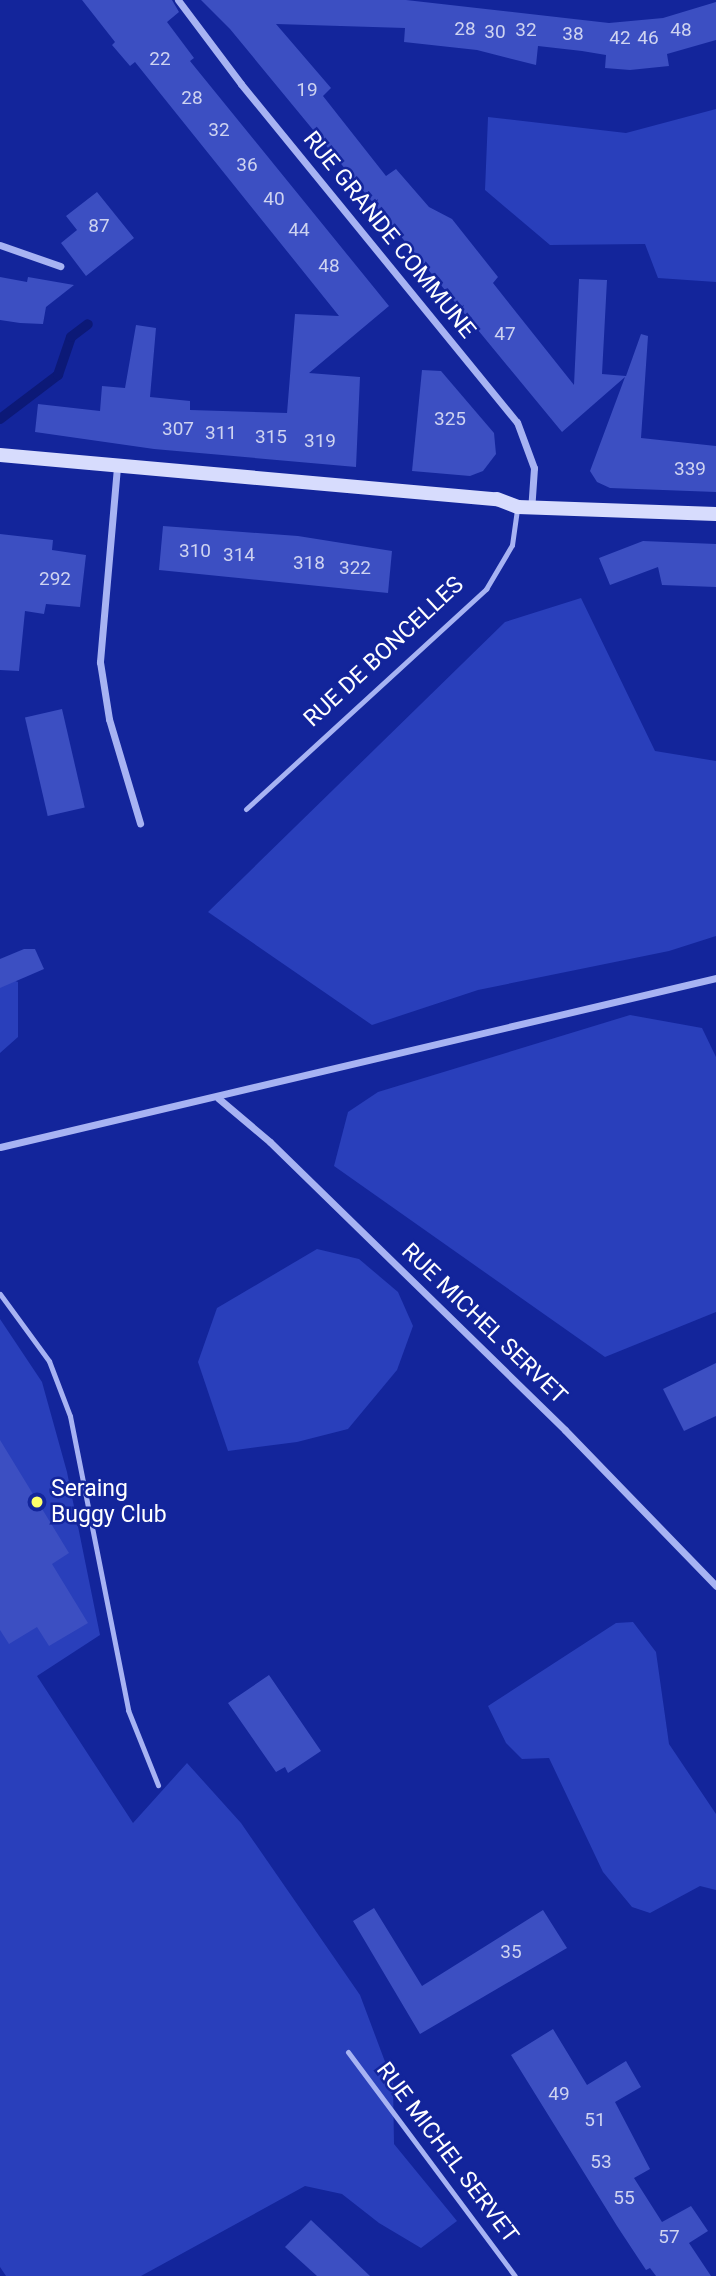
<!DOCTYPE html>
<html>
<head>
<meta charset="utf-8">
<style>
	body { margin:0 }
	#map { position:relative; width:716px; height:2276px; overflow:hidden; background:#13259b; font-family:Roboto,sans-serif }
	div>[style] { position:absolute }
	.green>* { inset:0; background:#293fbb }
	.stream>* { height:10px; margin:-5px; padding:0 5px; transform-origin:5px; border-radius:5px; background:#0c1977 }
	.building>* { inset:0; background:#3c4fc2; transform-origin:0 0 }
	.service>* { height:5px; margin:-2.5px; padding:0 2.5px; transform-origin:2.5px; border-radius:2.5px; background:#a7b3f3 }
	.minor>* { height:7px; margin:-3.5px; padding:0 3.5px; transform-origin:3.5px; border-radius:3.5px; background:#a7b3f3 }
	.secondary>* { height:14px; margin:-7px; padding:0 7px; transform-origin:7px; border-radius:7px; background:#d7dcfd }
	.dots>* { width:19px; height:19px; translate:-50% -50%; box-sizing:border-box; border:4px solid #13259b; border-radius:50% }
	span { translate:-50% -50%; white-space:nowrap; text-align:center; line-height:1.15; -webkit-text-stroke:5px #13259b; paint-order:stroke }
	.number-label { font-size:19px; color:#ced3f0 }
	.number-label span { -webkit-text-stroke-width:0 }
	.street-label { font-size:23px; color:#fff }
	.poi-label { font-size:23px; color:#fff }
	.left { translate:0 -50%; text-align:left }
</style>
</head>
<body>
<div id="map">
	<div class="green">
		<div style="clip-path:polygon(716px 109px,716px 282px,658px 278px,645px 244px,550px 245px,485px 190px,488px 117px,626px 133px)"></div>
		<div style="clip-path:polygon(581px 598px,655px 751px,716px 761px,716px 936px,669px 951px,478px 990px,372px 1025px,208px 912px,505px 622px)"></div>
		<div style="clip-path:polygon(0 975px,18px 982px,18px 1037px,0 1053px)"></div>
		<div style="clip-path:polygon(630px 1015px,702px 1028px,716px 1057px,716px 1312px,605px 1357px,334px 1166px,348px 1112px,378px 1092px)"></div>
		<div style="clip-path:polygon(317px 1249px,359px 1259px,398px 1292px,413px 1326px,397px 1370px,348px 1429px,297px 1442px,228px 1451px,198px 1362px,217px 1308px)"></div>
		<div style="clip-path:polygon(0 1319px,42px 1382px,67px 1472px,100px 1635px,37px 1676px,133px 1823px,187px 1763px,241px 1823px,360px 1995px,393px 2083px,394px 2144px,457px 2221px,421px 2248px,379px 2223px,342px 2194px,305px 2186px,141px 2276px,6px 2276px,0 2267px)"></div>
		<div style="clip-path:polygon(633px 1622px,656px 1652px,669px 1744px,716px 1814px,716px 1890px,700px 1886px,650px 1913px,632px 1907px,603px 1872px,549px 1758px,522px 1759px,506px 1743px,488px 1706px,616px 1623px)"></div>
	</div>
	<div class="stream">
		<div style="left:0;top:419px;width:73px;rotate:-37.2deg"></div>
		<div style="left:58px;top:375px;width:40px;rotate:-71.1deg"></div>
		<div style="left:71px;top:337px;width:21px;rotate:-37deg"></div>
	</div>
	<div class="building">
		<div style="clip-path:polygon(82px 0,172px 0,179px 12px,167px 22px,194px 58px,190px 61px,389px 306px,309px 373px,360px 377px,356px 467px,154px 449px,35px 432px,38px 404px,100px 411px,102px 386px,125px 388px,136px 325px,156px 328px,150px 397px,190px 401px,190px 410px,287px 413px,295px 314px,339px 316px,135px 62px,130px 66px,112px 45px,115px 42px)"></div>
		<div style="clip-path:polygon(201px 0,406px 0,609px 23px,663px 18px,716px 2px,716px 40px,667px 54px,669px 66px,630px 70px,605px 68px,606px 55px,582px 51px,538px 46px,536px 65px,477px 50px,404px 42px,405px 28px,276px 24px,331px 88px,323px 96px,386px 176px,396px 169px,429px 207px,452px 219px,498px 277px,493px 283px,574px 385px,579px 279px,607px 280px,602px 374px,626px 376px,641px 334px,648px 336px,641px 438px,716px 446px,716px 492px,610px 488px,597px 482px,590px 471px,625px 377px,562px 432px,230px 29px)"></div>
		<div style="clip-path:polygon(97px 192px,134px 238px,86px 276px,61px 243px,77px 230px,66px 216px)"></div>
		<div style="clip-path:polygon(0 277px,27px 282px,28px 277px,74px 285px,46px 307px,43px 324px,20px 323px,0 320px)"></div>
		<div style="clip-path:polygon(422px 370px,441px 371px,494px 433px,496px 454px,483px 471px,470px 476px,412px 471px)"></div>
		<div style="clip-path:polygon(163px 526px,298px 536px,392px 551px,388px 593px,159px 570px)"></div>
		<div style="clip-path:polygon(0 534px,53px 540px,52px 550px,86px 555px,80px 607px,46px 604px,44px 614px,25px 611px,19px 671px,0 670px)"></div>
		<div style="clip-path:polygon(643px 541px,716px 544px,716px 587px,662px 585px,658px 567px,610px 585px,599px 558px)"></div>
		<div style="left:62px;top:709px;width:101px;height:38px;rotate:77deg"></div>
		<div style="clip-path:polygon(24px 949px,35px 949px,44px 969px,0 988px,0 959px)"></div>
		<div style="clip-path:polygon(716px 1363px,716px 1416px,684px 1431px,663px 1389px)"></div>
		<div style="clip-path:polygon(0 1440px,69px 1553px,52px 1564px,88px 1623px,49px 1646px,37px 1627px,9px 1644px,0 1630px)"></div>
		<div style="clip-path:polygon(269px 1675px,321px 1751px,288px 1773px,285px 1767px,276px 1772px,228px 1703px)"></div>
		<div style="clip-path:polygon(374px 1908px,422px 1986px,543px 1910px,567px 1948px,420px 2034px,353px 1921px)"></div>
		<div style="clip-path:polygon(553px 2029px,587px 2085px,626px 2061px,641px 2087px,615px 2102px,650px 2169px,634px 2178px,662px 2222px,691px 2206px,708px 2231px,689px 2243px,711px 2276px,656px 2276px,650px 2268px,646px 2270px,617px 2226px,511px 2055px)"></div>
		<div style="clip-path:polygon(311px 2220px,370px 2276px,317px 2276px,285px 2247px)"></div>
	</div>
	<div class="service">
		<div style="left:246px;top:809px;width:326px;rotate:-42.5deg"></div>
		<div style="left:486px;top:589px;width:51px;rotate:-59.4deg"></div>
		<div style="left:512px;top:545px;width:36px;rotate:-82deg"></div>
		<div style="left:0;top:1294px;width:83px;rotate:53.8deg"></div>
		<div style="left:49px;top:1361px;width:59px;rotate:69.1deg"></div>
		<div style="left:70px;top:1416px;width:300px;rotate:78.8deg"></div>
		<div style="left:128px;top:1710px;width:81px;rotate:68.2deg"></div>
		<div style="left:348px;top:2052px;width:279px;rotate:53.3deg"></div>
	</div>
	<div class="minor">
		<div style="left:178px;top:0;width:105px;rotate:53.1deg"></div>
		<div style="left:241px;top:84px;width:436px;rotate:50.8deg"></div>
		<div style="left:517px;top:422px;width:49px;rotate:69.7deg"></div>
		<div style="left:534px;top:468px;width:39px;rotate:94deg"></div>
		<div style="left:0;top:245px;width:64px;rotate:19.3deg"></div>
		<div style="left:117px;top:467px;width:196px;rotate:95deg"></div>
		<div style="left:100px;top:662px;width:58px;rotate:81deg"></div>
		<div style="left:109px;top:719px;width:109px;rotate:73.4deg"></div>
		<div style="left:218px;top:1098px;width:68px;rotate:40.2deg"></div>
		<div style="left:270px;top:1142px;width:412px;rotate:44.3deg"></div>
		<div style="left:565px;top:1430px;width:217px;rotate:45.9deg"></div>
		<div style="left:0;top:1147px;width:736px;rotate:-13.28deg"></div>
	</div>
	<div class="secondary">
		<div style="left:0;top:455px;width:499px;rotate:5.1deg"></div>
		<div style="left:497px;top:499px;width:22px;rotate:21deg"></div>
		<div style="left:518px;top:507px;width:198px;rotate:2deg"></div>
	</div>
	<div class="dots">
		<div style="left:37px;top:1502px;background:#fdff6a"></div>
	</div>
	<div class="number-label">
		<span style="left:465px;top:29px">28</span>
		<span style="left:526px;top:30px">32</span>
		<span style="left:681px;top:30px">48</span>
		<span style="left:495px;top:32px">30</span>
		<span style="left:573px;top:34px">38</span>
		<span style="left:620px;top:38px">42</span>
		<span style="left:648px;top:38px">46</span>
		<span style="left:160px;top:59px">22</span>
		<span style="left:307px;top:90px">19</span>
		<span style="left:192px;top:98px">28</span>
		<span style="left:219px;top:130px">32</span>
		<span style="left:247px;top:165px">36</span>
		<span style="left:274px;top:199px">40</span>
		<span style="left:99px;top:226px">87</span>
		<span style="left:299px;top:230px">44</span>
		<span style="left:329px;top:266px">48</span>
		<span style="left:505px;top:334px">47</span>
		<span style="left:450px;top:419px">325</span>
		<span style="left:178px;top:429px">307</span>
		<span style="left:221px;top:433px">311</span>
		<span style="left:271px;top:437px">315</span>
		<span style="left:320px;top:441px">319</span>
		<span style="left:690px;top:469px">339</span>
		<span style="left:195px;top:551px">310</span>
		<span style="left:239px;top:555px">314</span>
		<span style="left:309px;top:563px">318</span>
		<span style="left:355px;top:568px">322</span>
		<span style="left:55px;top:579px">292</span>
		<span style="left:511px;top:1952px">35</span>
		<span style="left:559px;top:2094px">49</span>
		<span style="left:595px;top:2120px">51</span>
		<span style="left:601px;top:2162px">53</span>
		<span style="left:624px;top:2198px">55</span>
		<span style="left:669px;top:2237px">57</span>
	</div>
	<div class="street-label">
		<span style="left:389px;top:235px;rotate:51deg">RUE GRANDE COMMUNE</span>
		<span style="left:384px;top:652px;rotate:-43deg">RUE DE BONCELLES</span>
		<span style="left:484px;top:1324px;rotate:44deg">RUE MICHEL SERVET</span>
		<span style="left:447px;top:2153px;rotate:53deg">RUE MICHEL SERVET</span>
	</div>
	<div class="poi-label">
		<span class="left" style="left:51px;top:1502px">Seraing<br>Buggy Club</span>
	</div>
</div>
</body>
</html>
